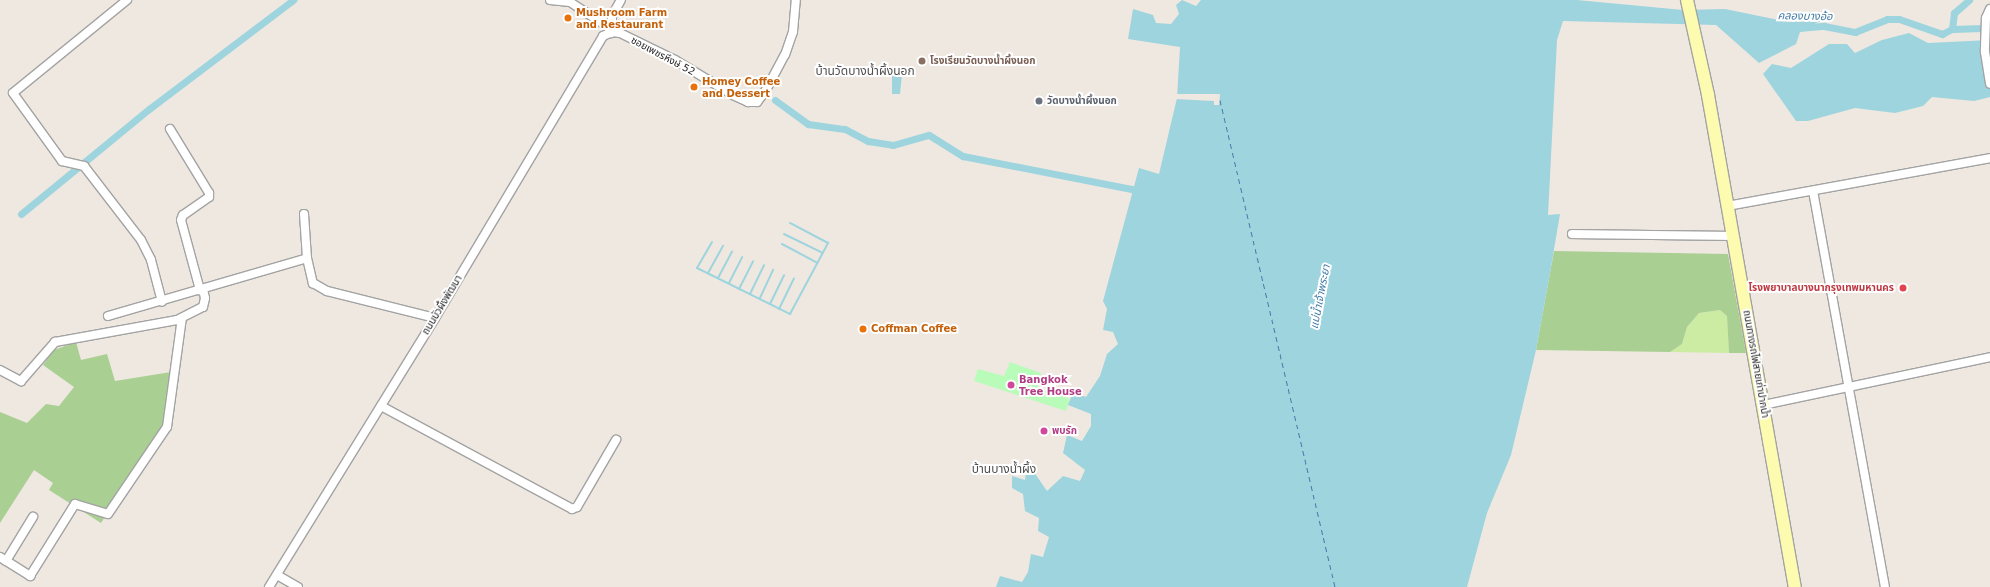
<!DOCTYPE html>
<html>
<head>
<meta charset="utf-8">
<style>
	body { margin:0 }
	#map { position:relative; width:1990px; height:587px; overflow:hidden; background:#eee8e0; font-family:"DejaVu Sans","Noto Sans Thai",sans-serif }
	div>[style] { position:absolute }
	.grass>* { inset:0; background:#cceca3 }
	.forest>* { inset:0; background:#a9cf93 }
	.park>* { inset:0; background:#b9fcba }
	.water>* { inset:0; background:#9ed4de }
	.pier>* { inset:0; background:#eee8e0 }
	.stream>* { height:2px; margin:-1px; padding:0 1px; transform-origin:1px; border-radius:1px; background:#9ed4de }
	.canal>* { height:7px; margin:-3.5px; padding:0 3.5px; transform-origin:3.5px; border-radius:3.5px; background:#9ed4de }
	.ferry>* { height:1px; margin-top:-0.5px; transform-origin:0; background:repeating-linear-gradient(90deg,#417ba7 0 5px,transparent 0 9px) }
	.roads { filter:drop-shadow(1px 0 #a3a3a3) drop-shadow(-1px 0 #a3a3a3) drop-shadow(0 1px #a3a3a3) drop-shadow(0 -1px #a3a3a3) }
	.street>* { height:8px; margin:-4px; padding:0 4px; transform-origin:4px; border-radius:4px; background:#fff }
	.secondary>* { height:12px; margin:-6px; padding:0 6px; transform-origin:6px; border-radius:6px; background:#fcfbb0 }
	.dots>* { width:11px; height:11px; translate:-50% -50%; box-sizing:border-box; border:2px solid #fff; border-radius:50% }
	span { translate:-50% -50%; white-space:nowrap; text-align:center; line-height:1.15; -webkit-text-stroke:4px #fff; paint-order:stroke }
	.food-label { font-size:10px; color:#c56008; font-weight:700 }
	.left { translate:0 -50%; text-align:left }
	.street-label { font-size:10px; color:#1c1c1c }
	.education-label { font-size:10px; color:#785e54; font-weight:700 }
	.worship-label { font-size:10px; color:#5b616d; font-weight:700 }
	.health-label { font-size:10px; color:#be3a42; font-weight:700 }
	.right { translate:-100% -50%; text-align:right }
	.hotel-label { font-size:10px; color:#b23c85; font-weight:700 }
	.water-label { font-size:11px; color:#417ba7; font-style:italic }
	.quarter-label { font-size:12px; color:#4f4f4f }
</style>
</head>
<body>
<div id="map">
	<div class="grass">
		<div style="clip-path:polygon(1720px 310px,1727px 316px,1729px 353px,1670px 352px,1682px 344px,1687px 327px,1699px 313px)"></div>
	</div>
	<div class="forest">
		<div style="clip-path:polygon(1554px 251px,1728px 254px,1746px 353px,1729px 353px,1727px 316px,1720px 310px,1699px 313px,1687px 327px,1682px 344px,1670px 352px,1536px 350px)"></div>
		<div style="clip-path:polygon(76px 342px,81px 360px,107px 354px,115px 381px,171px 372px,165px 423px,101px 523px,49px 490px,53px 483px,34px 470px,0 523px,0 412px,27px 423px,46px 404px,59px 406px,74px 387px,43px 365px,54px 350px)"></div>
	</div>
	<div class="park">
		<div style="clip-path:polygon(1010px 362px,1041px 373px,1037px 388px,1070px 399px,1066px 411px,974px 381px,978px 369px,1004px 376px)"></div>
	</div>
	<div class="water">
		<div style="clip-path:polygon(1182px 0,1196px 6px,1201px 0,1577px 0,1683px 10px,1725px 9px,1788px 22px,1820px 21px,1800px 32px,1796px 44px,1759px 63px,1716px 25px,1563px 21px,1557px 40px,1548px 215px,1560px 214px,1550px 273px,1536px 350px,1511px 455px,1487px 513px,1467px 587px,996px 587px,1000px 576px,1022px 582px,1028px 572px,1031px 554px,1043px 557px,1049px 537px,1038px 531px,1039px 518px,1025px 511px,1023px 494px,1012px 488px,1012px 476px,1025px 480px,1027px 462px,1047px 491px,1063px 476px,1080px 481px,1085px 470px,1063px 453px,1067px 435px,1082px 441px,1091px 426px,1091px 414px,1068px 405px,1073px 392px,1086px 397px,1100px 376px,1107px 354px,1118px 344px,1113px 332px,1103px 330px,1107px 309px,1103px 301px,1139px 168px,1159px 174px,1177px 98px,1180px 47px,1128px 39px,1133px 9px,1153px 15px,1156px 23px,1171px 24px,1179px 14px,1176px 5px)"></div>
		<div style="clip-path:polygon(1909px 33px,1928px 43px,1990px 40px,1990px 97px,1974px 101px,1932px 97px,1923px 106px,1895px 113px,1855px 108px,1808px 121px,1796px 121px,1763px 74px,1772px 64px,1791px 68px,1829px 44px,1847px 44px,1855px 53px,1882px 40px)"></div>
		<div style="clip-path:polygon(892px 74px,902px 74px,900px 94px,892px 94px)"></div>
	</div>
	<div class="pier">
		<div style="clip-path:polygon(1175px 94px,1220px 94px,1219px 105px,1214px 105px,1214px 101px,1174px 99px)"></div>
	</div>
	<div class="stream">
		<div style="left:784px;top:234px;width:43px;rotate:26deg"></div>
		<div style="left:712px;top:242px;width:30px;rotate:120deg"></div>
		<div style="left:697px;top:268px;width:104px;rotate:26.3deg"></div>
		<div style="left:790px;top:314px;width:81px;rotate:-61.8deg"></div>
		<div style="left:828px;top:243px;width:43px;rotate:-152.2deg"></div>
		<div style="left:782px;top:244px;width:40px;rotate:28deg"></div>
		<div style="left:708px;top:273px;width:31px;rotate:-61deg"></div>
		<div style="left:718px;top:278px;width:30px;rotate:-62deg"></div>
		<div style="left:729px;top:283px;width:29px;rotate:-63deg"></div>
		<div style="left:739px;top:289px;width:31px;rotate:-63deg"></div>
		<div style="left:750px;top:294px;width:32px;rotate:-64deg"></div>
		<div style="left:760px;top:298px;width:31px;rotate:-65deg"></div>
		<div style="left:770px;top:304px;width:32px;rotate:-64deg"></div>
		<div style="left:779px;top:309px;width:34px;rotate:-64deg"></div>
	</div>
	<div class="canal">
		<div style="left:1799px;top:28px;width:25px;rotate:-5deg"></div>
		<div style="left:1824px;top:26px;width:32px;rotate:11deg"></div>
		<div style="left:1855px;top:32px;width:35px;rotate:-22deg"></div>
		<div style="left:1887px;top:19px;width:12px"></div>
		<div style="left:1899px;top:19px;width:46px;rotate:19.2deg"></div>
		<div style="left:1942px;top:34px;width:11px;rotate:-27deg"></div>
		<div style="left:1952px;top:29px;width:38px;rotate:-2deg"></div>
		<div style="left:1952px;top:29px;width:16px;rotate:-83deg"></div>
		<div style="left:1954px;top:13px;width:20px;rotate:-41deg"></div>
		<div style="left:775px;top:100px;width:41px;rotate:36deg"></div>
		<div style="left:808px;top:124px;width:37px;rotate:8deg"></div>
		<div style="left:845px;top:129px;width:26px;rotate:28deg"></div>
		<div style="left:868px;top:141px;width:25px;rotate:9deg"></div>
		<div style="left:893px;top:145px;width:37px;rotate:-16deg"></div>
		<div style="left:929px;top:135px;width:40px;rotate:32deg"></div>
		<div style="left:963px;top:156px;width:182px;rotate:11.1deg"></div>
		<div style="left:21px;top:214px;width:166px;rotate:-39.4deg"></div>
		<div style="left:149px;top:109px;width:181px;rotate:-37.1deg"></div>
	</div>
	<div class="ferry">
		<div style="left:1220px;top:100px;width:500px;rotate:76.71deg"></div>
	</div>
	<div class="roads">
		<div class="street">
			<div style="left:127px;top:0;width:147px;rotate:140.8deg"></div>
			<div style="left:13px;top:93px;width:84px;rotate:54.2deg"></div>
			<div style="left:62px;top:161px;width:23px;rotate:13deg"></div>
			<div style="left:84px;top:166px;width:93px;rotate:52.4deg"></div>
			<div style="left:141px;top:240px;width:22px;rotate:63deg"></div>
			<div style="left:151px;top:260px;width:43px;rotate:75.3deg"></div>
			<div style="left:550px;top:0;width:20px;rotate:6deg"></div>
			<div style="left:570px;top:2px;width:45px;rotate:33.3deg"></div>
			<div style="left:608px;top:27px;width:7px;rotate:63deg"></div>
			<div style="left:1990px;top:9px;width:10px;rotate:114deg"></div>
			<div style="left:1986px;top:18px;width:34px;rotate:92deg"></div>
			<div style="left:1985px;top:52px;width:32px;rotate:81deg"></div>
			<div style="left:612px;top:32px;width:16px;rotate:-90deg"></div>
			<div style="left:612px;top:16px;width:18px;rotate:-61deg"></div>
			<div style="left:170px;top:129px;width:75px;rotate:58.6deg"></div>
			<div style="left:209px;top:193px;width:4px;rotate:90deg"></div>
			<div style="left:209px;top:197px;width:32px;rotate:145deg"></div>
			<div style="left:183px;top:215px;width:5px;rotate:112deg"></div>
			<div style="left:181px;top:220px;width:73px;rotate:74.8deg"></div>
			<div style="left:1813px;top:191px;width:402px;rotate:79.7deg"></div>
			<div style="left:1727px;top:206px;width:267px;rotate:-10.3deg"></div>
			<div style="left:304px;top:214px;width:44px;rotate:86.1deg"></div>
			<div style="left:307px;top:258px;width:26px;rotate:77deg"></div>
			<div style="left:313px;top:283px;width:16px;rotate:30deg"></div>
			<div style="left:327px;top:291px;width:111px;rotate:14deg"></div>
			<div style="left:1572px;top:234px;width:161px;rotate:0.7deg"></div>
			<div style="left:108px;top:316px;width:207px;rotate:-16.2deg"></div>
			<div style="left:0;top:370px;width:24px;rotate:28deg"></div>
			<div style="left:21px;top:381px;width:52px;rotate:-48.9deg"></div>
			<div style="left:55px;top:342px;width:124px;rotate:-10.2deg"></div>
			<div style="left:177px;top:320px;width:29px;rotate:-27deg"></div>
			<div style="left:203px;top:307px;width:9px;rotate:-77deg"></div>
			<div style="left:205px;top:298px;width:9px;rotate:-103deg"></div>
			<div style="left:1763px;top:405px;width:232px;rotate:-11.9deg"></div>
			<div style="left:381px;top:406px;width:217px;rotate:28.3deg"></div>
			<div style="left:572px;top:509px;width:5px;rotate:-22deg"></div>
			<div style="left:577px;top:507px;width:78px;rotate:-59.8deg"></div>
			<div style="left:0;top:557px;width:36px;rotate:32deg"></div>
			<div style="left:30px;top:576px;width:85px;rotate:-58deg"></div>
			<div style="left:75px;top:504px;width:34px;rotate:17deg"></div>
			<div style="left:108px;top:514px;width:105px;rotate:-55.9deg"></div>
			<div style="left:167px;top:427px;width:110px;rotate:-82.2deg"></div>
			<div style="left:6px;top:561px;width:52px;rotate:-58.5deg"></div>
			<div style="left:277px;top:575px;width:24px;rotate:30deg"></div>
			<div style="left:269px;top:587px;width:316px;rotate:-58.3deg"></div>
			<div style="left:435px;top:318px;width:328px;rotate:-59.2deg"></div>
			<div style="left:603px;top:36px;width:10px;rotate:-24deg"></div>
			<div style="left:612px;top:32px;width:8px;rotate:7deg"></div>
			<div style="left:620px;top:33px;width:61px;rotate:26.1deg"></div>
			<div style="left:675px;top:60px;width:68px;rotate:31.1deg"></div>
			<div style="left:733px;top:95px;width:17px;rotate:25deg"></div>
			<div style="left:748px;top:102px;width:9px"></div>
			<div style="left:757px;top:102px;width:15px;rotate:-53deg"></div>
			<div style="left:766px;top:90px;width:40px;rotate:-62deg"></div>
			<div style="left:785px;top:55px;width:24px;rotate:-71deg"></div>
			<div style="left:793px;top:32px;width:32px;rotate:-85deg"></div>
		</div>
		<div class="secondary">
			<div style="left:1687px;top:0;width:97px;rotate:77.5deg"></div>
			<div style="left:1708px;top:95px;width:500px;rotate:80deg"></div>
		</div>
	</div>
	<div class="dots">
		<div style="left:568px;top:18px;background:#e8710a"></div>
		<div style="left:922px;top:61px;background:#8d6e63"></div>
		<div style="left:694px;top:87px;background:#e8710a"></div>
		<div style="left:1039px;top:101px;background:#6b7280"></div>
		<div style="left:1903px;top:288px;background:#e0444e"></div>
		<div style="left:863px;top:329px;background:#e8710a"></div>
		<div style="left:1011px;top:385px;background:#d1479c"></div>
		<div style="left:1044px;top:431px;background:#d1479c"></div>
	</div>
	<div class="food-label">
		<span class="left" style="left:576px;top:18px">Mushroom Farm<br>and Restaurant</span>
		<span class="left" style="left:702px;top:87px">Homey Coffee<br>and Dessert</span>
		<span class="left" style="left:871px;top:329px">Coffman Coffee</span>
	</div>
	<div class="street-label">
		<span style="left:663px;top:56px;rotate:28deg">ซอยเพชรหึงษ์ 52</span>
		<span style="left:442px;top:305px;rotate:-59deg">ถนนบัวผึ้งพัฒนา</span>
		<span style="left:1756px;top:364px;rotate:80deg">ถนนทางรถไฟสายเก่าปากน้ำ</span>
	</div>
	<div class="education-label">
		<span class="left" style="left:930px;top:61px">โรงเรียนวัดบางน้ำผึ้งนอก</span>
	</div>
	<div class="worship-label">
		<span class="left" style="left:1047px;top:101px">วัดบางน้ำผึ้งนอก</span>
	</div>
	<div class="health-label">
		<span class="right" style="left:1894px;top:288px">โรงพยาบาลบางนากรุงเทพมหานคร</span>
	</div>
	<div class="hotel-label">
		<span class="left" style="left:1019px;top:385px">Bangkok<br>Tree House</span>
		<span class="left" style="left:1052px;top:431px">พบรัก</span>
	</div>
	<div class="water-label">
		<span style="left:1805px;top:17px;rotate:1deg">คลองบางอ้อ</span>
		<span style="left:1321px;top:297px;rotate:-79deg">แม่น้ำเจ้าพระยา</span>
	</div>
	<div class="quarter-label">
		<span style="left:865px;top:72px">บ้านวัดบางน้ำผึ้งนอก</span>
		<span style="left:1004px;top:470px">บ้านบางน้ำผึ้ง</span>
	</div>
</div>
</body>
</html>
